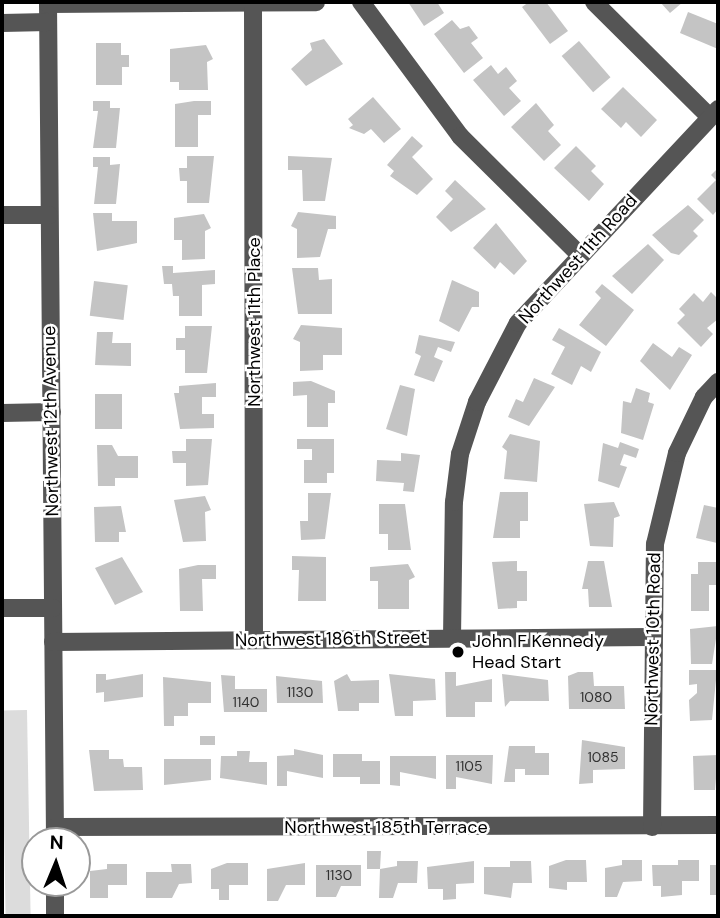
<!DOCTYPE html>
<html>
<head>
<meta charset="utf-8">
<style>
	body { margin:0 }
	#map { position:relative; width:720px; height:918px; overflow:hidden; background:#fff; font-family:"DM Sans",sans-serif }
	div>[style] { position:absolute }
	.green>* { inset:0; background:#dcdcdc; transform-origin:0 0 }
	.building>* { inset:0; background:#c4c4c4; transform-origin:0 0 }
	.minor>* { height:18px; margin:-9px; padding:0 9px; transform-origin:9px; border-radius:9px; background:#555 }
	.dots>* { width:19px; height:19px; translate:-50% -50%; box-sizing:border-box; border:4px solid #fff; border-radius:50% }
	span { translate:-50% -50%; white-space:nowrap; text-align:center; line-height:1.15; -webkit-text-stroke:5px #fff; paint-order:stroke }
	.number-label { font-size:14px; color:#313131 }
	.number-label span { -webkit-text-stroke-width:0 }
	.street-label { font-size:18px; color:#000 }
	.poi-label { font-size:18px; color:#000 }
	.left { translate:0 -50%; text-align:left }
	.frame { position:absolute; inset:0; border:4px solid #000; pointer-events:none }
	.north { position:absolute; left:21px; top:827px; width:70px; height:70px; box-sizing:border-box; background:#fff; border:2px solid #999; border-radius:50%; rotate:2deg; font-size:19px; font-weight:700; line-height:28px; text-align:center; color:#000 }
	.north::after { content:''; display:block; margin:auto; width:24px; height:32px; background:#000; clip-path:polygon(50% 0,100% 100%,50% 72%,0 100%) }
</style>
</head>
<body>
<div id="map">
	<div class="green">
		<div style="left:27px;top:710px;width:206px;height:25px;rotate:89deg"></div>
	</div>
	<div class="building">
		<div style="clip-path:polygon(408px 2px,437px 2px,444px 13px,424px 26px)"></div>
		<div style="clip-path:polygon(529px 2px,546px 2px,568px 31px,550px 44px,522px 7px)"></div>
		<div style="clip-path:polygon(660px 2px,683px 2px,670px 13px)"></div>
		<div style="clip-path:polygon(688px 12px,718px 24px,718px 49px,680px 33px)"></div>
		<div style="clip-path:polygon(452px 20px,460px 29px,469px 26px,478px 38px,471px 43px,483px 58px,464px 73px,434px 34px)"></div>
		<div style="clip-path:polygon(324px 39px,343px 64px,306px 86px,291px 69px,312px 50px,310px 43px)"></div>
		<div style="left:579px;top:41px;width:48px;height:23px;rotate:49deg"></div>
		<div style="clip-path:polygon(96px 43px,121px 43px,121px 55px,129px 55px,129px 67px,122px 67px,122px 85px,96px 85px)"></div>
		<div style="clip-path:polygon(206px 45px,213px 59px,207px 62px,208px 90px,179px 90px,179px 82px,170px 82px,170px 49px)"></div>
		<div style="clip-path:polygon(491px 65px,498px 74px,506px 67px,517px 81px,509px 88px,521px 101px,504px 116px,473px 80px)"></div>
		<div style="clip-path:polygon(623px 87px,657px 120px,641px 137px,626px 122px,621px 128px,601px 109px)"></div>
		<div style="clip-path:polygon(373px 97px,401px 129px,384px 143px,371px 129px,364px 134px,349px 128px,353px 125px,348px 119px)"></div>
		<div style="clip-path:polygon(93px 101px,110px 101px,110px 108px,120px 108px,116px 148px,93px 148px,98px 111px,93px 111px)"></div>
		<div style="clip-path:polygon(194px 101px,211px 101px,211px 115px,198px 115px,198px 147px,175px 147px,175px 104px)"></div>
		<div style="clip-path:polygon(536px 103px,554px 125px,548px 131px,561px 145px,544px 161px,511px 127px)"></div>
		<div style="clip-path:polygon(412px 136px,423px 146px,412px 157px,433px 179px,417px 195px,390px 176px,394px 171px,387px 165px)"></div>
		<div style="clip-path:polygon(576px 146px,596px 166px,591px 171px,604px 184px,589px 201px,554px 168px)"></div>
		<div style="clip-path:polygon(187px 156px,214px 156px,209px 203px,187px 203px,187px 181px,180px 181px,179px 168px,187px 168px)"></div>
		<div style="clip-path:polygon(288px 156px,332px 158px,325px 201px,303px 201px,302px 170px,288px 170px)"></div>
		<div style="clip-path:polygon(93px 157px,110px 157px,110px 165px,120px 164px,116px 204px,94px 204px,98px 167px,93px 167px)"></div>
		<div style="clip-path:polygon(718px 168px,718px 209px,713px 215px,697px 199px,716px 180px,711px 175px)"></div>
		<div style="clip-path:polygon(455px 180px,486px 209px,451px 232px,436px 217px,453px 199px,445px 191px)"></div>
		<div style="clip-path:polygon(688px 205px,704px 220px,693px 231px,698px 236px,679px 255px,671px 253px,652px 235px)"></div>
		<div style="clip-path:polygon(298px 212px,336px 216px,336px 229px,328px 229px,320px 257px,297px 258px,297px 229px,291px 226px)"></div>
		<div style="clip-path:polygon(93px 213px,112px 213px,112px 221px,137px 221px,137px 243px,97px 251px)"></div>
		<div style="clip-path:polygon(204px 214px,211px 228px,205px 231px,205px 259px,182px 260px,182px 240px,174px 240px,174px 218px)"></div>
		<div style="clip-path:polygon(496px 223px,527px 261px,514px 275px,500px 262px,495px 269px,473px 248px)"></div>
		<div style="clip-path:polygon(648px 244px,664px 260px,632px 294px,612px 276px)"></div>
		<div style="clip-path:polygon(162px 266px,173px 266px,173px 273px,215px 270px,215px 284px,202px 285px,202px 316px,179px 316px,179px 296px,173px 296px,172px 284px,164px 284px)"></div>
		<div style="clip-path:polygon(292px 268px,318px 268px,319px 280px,332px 279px,332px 314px,298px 314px)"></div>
		<div style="clip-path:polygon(452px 280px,479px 292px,479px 307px,472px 307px,459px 332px,439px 321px)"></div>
		<div style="left:94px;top:281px;width:34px;height:35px;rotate:7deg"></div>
		<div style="clip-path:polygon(602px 284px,634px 310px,606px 346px,579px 325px,601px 298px,595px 292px)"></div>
		<div style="clip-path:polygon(711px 292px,718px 299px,718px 319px,707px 328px,713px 334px,701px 347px,677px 323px,685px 315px,679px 309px,694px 293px,703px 302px)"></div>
		<div style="clip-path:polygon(301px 325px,342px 328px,342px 355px,323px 355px,323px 370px,300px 371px,300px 342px,293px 339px)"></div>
		<div style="clip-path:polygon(185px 326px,212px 326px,207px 373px,185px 373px,185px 350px,176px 350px,176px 338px,185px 338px)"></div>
		<div style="clip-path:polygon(559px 328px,601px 352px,591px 372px,581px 366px,572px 385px,551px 374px,565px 347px,552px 340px)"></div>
		<div style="clip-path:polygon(97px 332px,113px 332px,112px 343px,131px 343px,131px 366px,95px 365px)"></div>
		<div style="clip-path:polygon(419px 335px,455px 342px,451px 352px,438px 347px,434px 357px,443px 361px,434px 382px,414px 375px,421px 356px,415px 353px)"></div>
		<div style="clip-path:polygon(653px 343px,672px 357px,679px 347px,692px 355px,670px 390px,640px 361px)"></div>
		<div style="clip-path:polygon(534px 378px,555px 387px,529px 426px,508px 417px,516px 399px,523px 402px)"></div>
		<div style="clip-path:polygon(311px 381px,335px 391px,335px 403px,328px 403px,328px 427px,307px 427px,307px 395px,293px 396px,293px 382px)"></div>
		<div style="clip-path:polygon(216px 383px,216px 397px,202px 397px,202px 414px,214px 414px,214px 428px,180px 429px,174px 393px,179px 393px,179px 386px)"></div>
		<div style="clip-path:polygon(400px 385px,415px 389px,407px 436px,386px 429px)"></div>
		<div style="clip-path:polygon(636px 388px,650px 393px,648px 402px,654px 404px,643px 440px,621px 433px,623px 401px,631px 403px)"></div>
		<div style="left:95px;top:394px;width:27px;height:35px"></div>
		<div style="clip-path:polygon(510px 434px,540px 441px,537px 482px,504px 479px,507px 451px,502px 447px)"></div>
		<div style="clip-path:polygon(186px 439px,212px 439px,208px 485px,186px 486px,186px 463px,173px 463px,172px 451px,186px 451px)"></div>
		<div style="clip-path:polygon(297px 439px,334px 439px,334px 473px,327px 473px,327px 483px,304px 483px,304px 460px,312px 460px,312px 449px,297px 449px)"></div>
		<div style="clip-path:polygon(620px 442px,639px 449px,636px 458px,624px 454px,620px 465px,627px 467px,619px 488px,598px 481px,603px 443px,618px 448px)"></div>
		<div style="clip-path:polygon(97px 445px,112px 445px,118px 456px,138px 456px,138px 478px,115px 478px,115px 486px,98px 486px)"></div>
		<div style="clip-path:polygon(401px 453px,420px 455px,414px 492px,403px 491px,404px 483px,376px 481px,377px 460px,401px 461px)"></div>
		<div style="clip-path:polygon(500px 492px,528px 492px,528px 521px,520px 521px,520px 538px,493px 538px)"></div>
		<div style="clip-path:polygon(308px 493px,331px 493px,325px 539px,301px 540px,300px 521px,308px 521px)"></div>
		<div style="clip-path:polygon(205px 496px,211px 510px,205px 512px,206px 541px,183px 542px,174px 500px)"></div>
		<div style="clip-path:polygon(614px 502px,620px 516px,614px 518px,613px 547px,590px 546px,584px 504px)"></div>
		<div style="clip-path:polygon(379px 504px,405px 504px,411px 550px,388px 550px,388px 534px,379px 534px)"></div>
		<div style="clip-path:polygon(704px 505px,718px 508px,717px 543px,696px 538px)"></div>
		<div style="clip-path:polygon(121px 506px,126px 532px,119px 532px,119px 542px,95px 542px,94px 507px)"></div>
		<div style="clip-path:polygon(292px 556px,326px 557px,326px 601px,298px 601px,299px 570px,292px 570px)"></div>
		<div style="clip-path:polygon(122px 557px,143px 592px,115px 605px,95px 568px)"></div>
		<div style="clip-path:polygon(517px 561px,517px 571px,527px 571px,527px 601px,517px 601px,517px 608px,498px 609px,492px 562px)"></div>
		<div style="clip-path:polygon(588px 561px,604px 561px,612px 607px,589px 607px,588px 589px,582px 589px)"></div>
		<div style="clip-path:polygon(698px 562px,718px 562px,718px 585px,709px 585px,709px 611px,691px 611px,691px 574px,698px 574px)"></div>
		<div style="clip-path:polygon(408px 564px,415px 577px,409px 580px,409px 609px,378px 609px,378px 581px,370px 581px,370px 567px)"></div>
		<div style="clip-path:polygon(198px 565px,216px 565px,216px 579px,202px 579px,203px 611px,180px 611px,179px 569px)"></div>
		<div style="clip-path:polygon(718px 626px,712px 664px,691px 664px,690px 629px)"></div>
		<div style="clip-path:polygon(689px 670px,717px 670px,712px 720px,690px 721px,689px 700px,697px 693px,697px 684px,689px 685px)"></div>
		<div style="clip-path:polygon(445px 672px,456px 672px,456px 686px,492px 679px,492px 702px,475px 702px,475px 717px,446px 717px)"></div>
		<div style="clip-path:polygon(578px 672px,593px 672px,594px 686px,624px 686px,625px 709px,569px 709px,568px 676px)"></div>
		<div style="clip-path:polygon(96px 674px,106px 674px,106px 680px,143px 674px,143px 697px,104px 702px,104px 692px,96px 693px)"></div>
		<div style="clip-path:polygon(347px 674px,351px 681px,379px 680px,379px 703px,359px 703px,359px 711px,338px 711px,334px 681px)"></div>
		<div style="clip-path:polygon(389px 674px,435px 679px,436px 700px,413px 701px,413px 716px,395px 716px)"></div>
		<div style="clip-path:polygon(502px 674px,548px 680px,549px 701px,510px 701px,505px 707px)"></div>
		<div style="clip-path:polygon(221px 675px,235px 676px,235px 689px,267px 689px,267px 712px,224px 712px)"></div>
		<div style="clip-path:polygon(276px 676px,322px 681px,323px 703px,277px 703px)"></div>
		<div style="clip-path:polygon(163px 677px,211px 682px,211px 703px,188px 703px,188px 716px,174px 716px,174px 726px,164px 726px)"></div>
		<div style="left:215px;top:736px;width:9px;height:15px;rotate:90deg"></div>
		<div style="clip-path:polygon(582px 740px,625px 747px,625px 769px,593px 770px,593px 783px,579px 784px)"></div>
		<div style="clip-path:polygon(509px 746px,535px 746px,535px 753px,549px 753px,549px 775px,525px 775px,525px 769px,515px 769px,515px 782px,504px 782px)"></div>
		<div style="clip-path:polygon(294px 749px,323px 755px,323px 778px,287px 771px,287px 786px,277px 786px,277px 756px,294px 755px)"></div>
		<div style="clip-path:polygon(89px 750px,109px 750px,109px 759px,123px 759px,124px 767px,142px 767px,143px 790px,94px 791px)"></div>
		<div style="clip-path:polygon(237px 751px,250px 751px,249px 762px,267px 762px,267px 785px,220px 778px,221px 756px,237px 756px)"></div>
		<div style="clip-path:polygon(333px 754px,362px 754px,362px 761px,380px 761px,380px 784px,360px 784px,360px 777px,333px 777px)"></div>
		<div style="clip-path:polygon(446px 755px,493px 755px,492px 784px,456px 777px,456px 789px,446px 789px)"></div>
		<div style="clip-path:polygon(718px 755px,715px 790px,694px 790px,693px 756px)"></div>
		<div style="clip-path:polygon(390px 756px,436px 756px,436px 779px,400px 772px,400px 786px,390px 785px)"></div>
		<div style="clip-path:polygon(164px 759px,211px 759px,211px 780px,164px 785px)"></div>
		<div style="clip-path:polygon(367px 851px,381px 851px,380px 869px,397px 866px,397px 861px,418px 861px,417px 883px,398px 883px,393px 898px,379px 898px,380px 869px,367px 869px)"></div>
		<div style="clip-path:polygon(566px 860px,586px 860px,587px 882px,567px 882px,567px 890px,549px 888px,549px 866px)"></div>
		<div style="clip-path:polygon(622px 860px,642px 860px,642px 881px,623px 882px,617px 897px,605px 897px,605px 868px,622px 865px)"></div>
		<div style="clip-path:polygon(678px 860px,699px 860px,699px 881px,682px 881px,682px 895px,661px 897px,661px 886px,653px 886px,652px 865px,678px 865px)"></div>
		<div style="clip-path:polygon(474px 861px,474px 883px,456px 884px,456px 899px,443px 900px,443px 889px,428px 889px,427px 867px)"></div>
		<div style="clip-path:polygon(510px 861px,531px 861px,532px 883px,513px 883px,511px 898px,484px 894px,484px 867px,510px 867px)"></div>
		<div style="clip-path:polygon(227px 863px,248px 863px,248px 885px,229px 885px,229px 900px,219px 900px,219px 889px,211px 889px,211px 869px)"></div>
		<div style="clip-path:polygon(305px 863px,305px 885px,286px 885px,278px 901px,267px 901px,267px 869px)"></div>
		<div style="clip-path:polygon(107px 864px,127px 864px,127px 885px,108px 885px,108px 898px,90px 898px,90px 871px,107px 869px)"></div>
		<div style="clip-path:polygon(171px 864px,191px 864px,192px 883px,179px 884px,172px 898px,146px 898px,146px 872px,172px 872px)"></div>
		<div style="clip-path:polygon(316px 865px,361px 865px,361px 886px,341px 886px,336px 897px,316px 897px)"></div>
		<div style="left:718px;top:865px;width:30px;height:8px;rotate:90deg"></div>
	</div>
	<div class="minor">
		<div style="left:48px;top:2px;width:839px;rotate:89.52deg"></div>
		<div style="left:361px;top:2px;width:167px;rotate:53.5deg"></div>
		<div style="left:460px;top:136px;width:166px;rotate:44.8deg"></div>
		<div style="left:594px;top:2px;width:163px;rotate:44.8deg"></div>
		<div style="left:48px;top:4px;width:268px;rotate:-0.4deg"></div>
		<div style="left:253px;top:4px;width:636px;rotate:89.91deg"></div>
		<div style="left:2px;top:23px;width:46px;rotate:-1.2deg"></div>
		<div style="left:2px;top:215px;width:47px"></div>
		<div style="left:2px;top:413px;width:50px;rotate:-1.1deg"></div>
		<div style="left:2px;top:608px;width:51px"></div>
		<div style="left:452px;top:638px;width:136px;rotate:-89.2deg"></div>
		<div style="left:454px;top:502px;width:48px;rotate:-82.9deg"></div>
		<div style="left:460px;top:454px;width:55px;rotate:-71.9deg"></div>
		<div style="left:477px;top:402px;width:89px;rotate:-62.6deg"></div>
		<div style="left:518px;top:323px;width:293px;rotate:-46.9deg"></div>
		<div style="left:53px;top:642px;width:597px;rotate:-0.48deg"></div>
		<div style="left:55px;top:827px;width:663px;rotate:-0.17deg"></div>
		<div style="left:652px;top:827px;width:283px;rotate:-89.4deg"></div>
		<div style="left:655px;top:544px;width:94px;rotate:-76.4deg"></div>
		<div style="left:677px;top:453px;width:62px;rotate:-64.3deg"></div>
		<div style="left:704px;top:397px;width:21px;rotate:-47deg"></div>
		<div style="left:55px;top:883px;width:33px;rotate:90deg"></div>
	</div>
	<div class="dots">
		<div style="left:458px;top:652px;background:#000"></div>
	</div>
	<div class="number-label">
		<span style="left:300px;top:692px">1130</span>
		<span style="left:596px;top:697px">1080</span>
		<span style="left:246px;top:702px">1140</span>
		<span style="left:603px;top:757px">1085</span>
		<span style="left:469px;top:766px">1105</span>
		<span style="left:339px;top:875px">1130</span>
	</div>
	<div class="street-label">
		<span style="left:578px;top:259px;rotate:-48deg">Northwest 11th Road</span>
		<span style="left:254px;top:322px;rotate:-90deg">Northwest 11th Place</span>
		<span style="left:51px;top:421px;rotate:-91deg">Northwest 12th Avenue</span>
		<span style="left:331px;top:639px;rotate:-1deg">Northwest 186th Street</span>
		<span style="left:653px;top:639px;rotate:-89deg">Northwest 10th Road</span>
		<span style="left:386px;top:827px">Northwest 185th Terrace</span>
	</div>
	<div class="poi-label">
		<span class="left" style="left:472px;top:652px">John F Kennedy<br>Head Start</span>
	</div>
	<div class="frame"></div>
	<div class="north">N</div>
</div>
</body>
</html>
